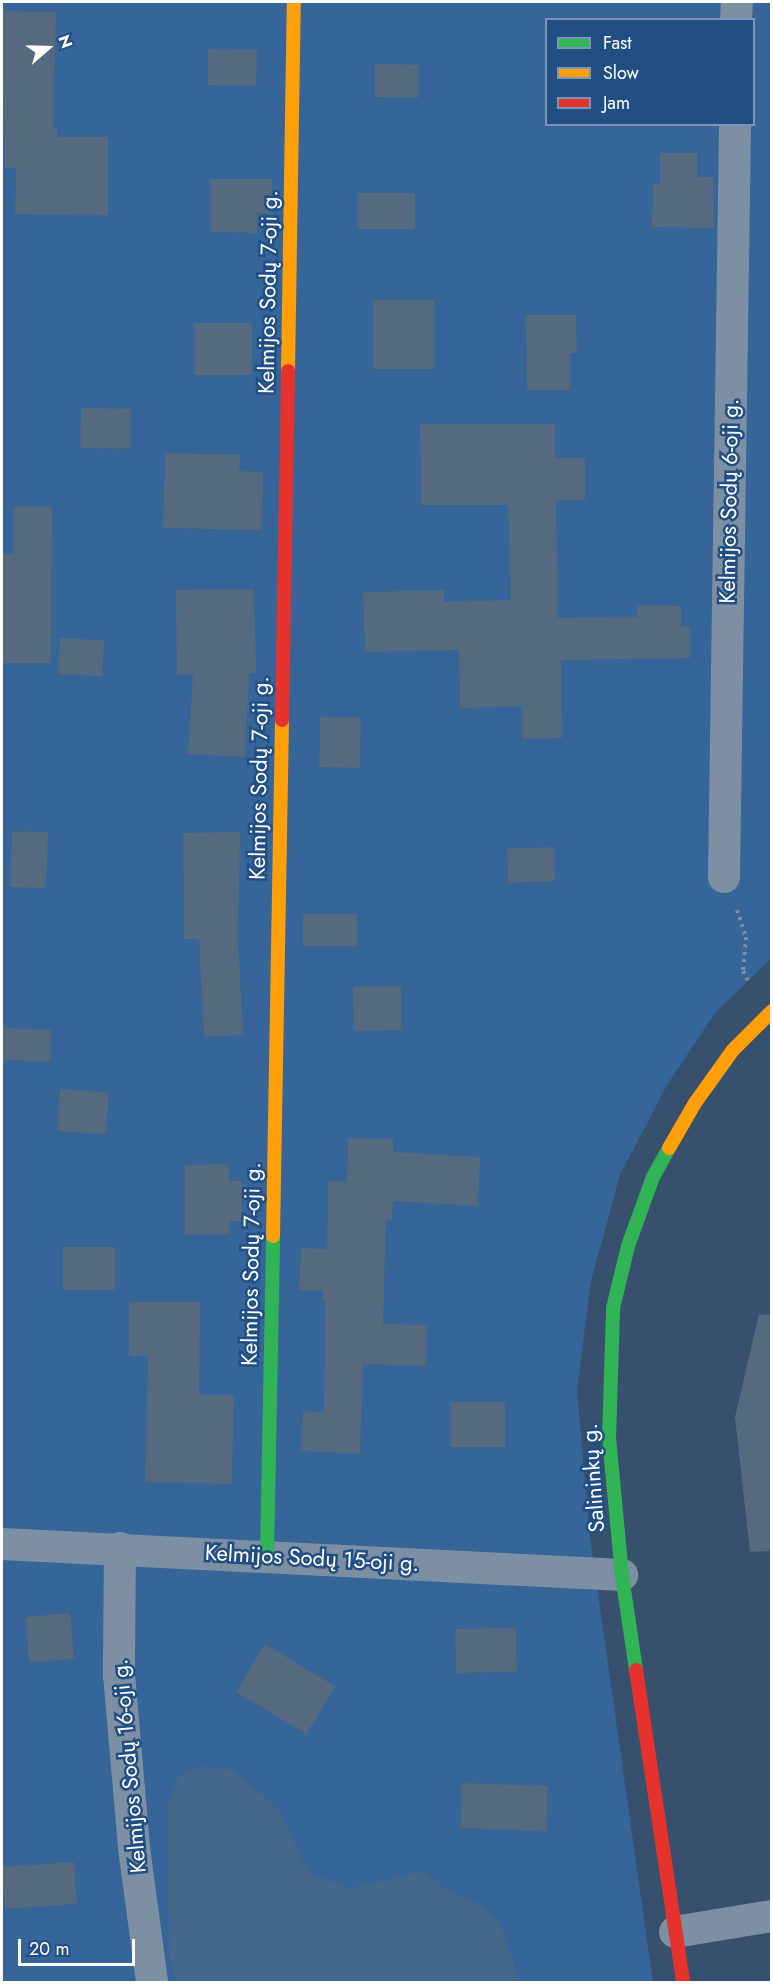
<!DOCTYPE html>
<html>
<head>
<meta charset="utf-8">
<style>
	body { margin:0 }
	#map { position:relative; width:773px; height:1984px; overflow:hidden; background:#37506d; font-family:Jost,sans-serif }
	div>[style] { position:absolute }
	.green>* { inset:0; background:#356599 }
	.water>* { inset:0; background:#46678c }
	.building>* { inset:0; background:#55697f; transform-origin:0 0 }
	.path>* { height:4px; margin-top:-2px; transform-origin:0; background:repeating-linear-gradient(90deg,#7d8fa3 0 3px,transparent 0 7.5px) }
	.street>* { height:32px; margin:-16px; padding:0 16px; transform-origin:16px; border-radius:16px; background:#7d8fa3 }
	.fast>* { height:14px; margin:-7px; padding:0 7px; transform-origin:7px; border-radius:7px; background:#30b455 }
	.slow>* { height:14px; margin:-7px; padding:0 7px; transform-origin:7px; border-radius:7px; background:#ff9f0a }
	.jam>* { height:14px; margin:-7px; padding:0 7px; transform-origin:7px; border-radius:7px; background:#e5322d }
	span { translate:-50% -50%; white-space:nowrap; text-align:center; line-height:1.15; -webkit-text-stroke:5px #214e83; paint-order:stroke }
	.street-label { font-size:22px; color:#fff }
	.frame { position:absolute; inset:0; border:3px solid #fff; pointer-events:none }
	.legend { position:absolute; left:545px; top:18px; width:210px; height:108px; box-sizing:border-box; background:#214e83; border:2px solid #7a95b5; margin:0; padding:8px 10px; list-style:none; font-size:18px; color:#fff }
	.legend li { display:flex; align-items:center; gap:12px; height:30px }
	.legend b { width:30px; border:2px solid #7a95b5 }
	.north { position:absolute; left:18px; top:18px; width:60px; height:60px; -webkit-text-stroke:4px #214e83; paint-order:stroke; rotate:70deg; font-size:16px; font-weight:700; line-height:24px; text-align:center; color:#fff }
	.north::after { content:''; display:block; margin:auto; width:21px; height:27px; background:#fff; clip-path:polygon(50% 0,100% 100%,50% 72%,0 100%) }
	.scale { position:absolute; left:18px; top:1939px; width:117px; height:27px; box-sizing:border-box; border:3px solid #fff; border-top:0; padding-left:8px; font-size:18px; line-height:21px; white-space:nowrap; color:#fff; -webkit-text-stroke:4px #214e83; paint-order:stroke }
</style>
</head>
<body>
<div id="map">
	<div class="green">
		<div style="clip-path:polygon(evenodd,2px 2px,771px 2px,771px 959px,715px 1013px,667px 1085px,620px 1175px,591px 1281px,577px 1390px,590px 1537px,653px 1982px,2px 1982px,2px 2px,546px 20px,754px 20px,754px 124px,546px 124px,546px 20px)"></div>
	</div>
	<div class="water">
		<div style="clip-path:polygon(201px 1766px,235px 1770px,278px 1809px,308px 1872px,351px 1889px,424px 1870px,446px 1889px,474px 1901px,500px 1923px,520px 1982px,177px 1982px,169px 1955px,168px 1806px,179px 1775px)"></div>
	</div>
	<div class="building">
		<div style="clip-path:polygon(2px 11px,56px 12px,53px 129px,57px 129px,57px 137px,108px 137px,108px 215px,15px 214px,16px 168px,5px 168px)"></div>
		<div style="left:208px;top:49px;width:49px;height:36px;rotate:1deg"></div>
		<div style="left:375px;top:64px;width:44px;height:33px;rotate:1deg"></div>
		<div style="clip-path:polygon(660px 153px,697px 153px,697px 177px,713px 177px,714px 228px,652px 227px,653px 184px,660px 184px)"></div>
		<div style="clip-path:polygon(210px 179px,272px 179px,272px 213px,257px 213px,257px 233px,210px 232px)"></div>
		<div style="left:358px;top:193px;width:57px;height:36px"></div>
		<div style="left:373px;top:300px;width:61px;height:69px"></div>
		<div style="clip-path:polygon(526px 315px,576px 315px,577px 353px,570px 353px,570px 390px,527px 390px)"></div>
		<div style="left:194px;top:323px;width:58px;height:52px"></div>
		<div style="left:81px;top:408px;width:50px;height:40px;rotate:1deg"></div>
		<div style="clip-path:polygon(420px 424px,555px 424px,555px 458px,585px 458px,585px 500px,556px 500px,558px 618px,637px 617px,637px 605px,681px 606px,681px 627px,690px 626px,690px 658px,561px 660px,562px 738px,522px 739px,522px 706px,460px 708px,459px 650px,365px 652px,363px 592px,444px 590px,444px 602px,511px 600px,508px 505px,421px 505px)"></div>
		<div style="clip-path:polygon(165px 453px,240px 455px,239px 471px,263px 472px,262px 530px,163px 528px)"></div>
		<div style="clip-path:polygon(14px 506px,52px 507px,51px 663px,2px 663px,2px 554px,14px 554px)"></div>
		<div style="clip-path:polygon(254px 589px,256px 673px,249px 674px,245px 757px,188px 754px,193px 674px,177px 675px,176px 590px)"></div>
		<div style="left:60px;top:638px;width:44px;height:36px;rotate:3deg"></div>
		<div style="left:320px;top:717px;width:41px;height:50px;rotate:1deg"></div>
		<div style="left:12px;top:831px;width:36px;height:56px;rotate:2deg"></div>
		<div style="clip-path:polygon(240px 832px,238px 939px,243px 1035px,204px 1037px,199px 939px,184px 939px,183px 833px)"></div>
		<div style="left:554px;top:847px;width:34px;height:47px;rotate:88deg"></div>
		<div style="left:303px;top:914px;width:54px;height:32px"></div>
		<div style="left:401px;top:986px;width:44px;height:48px;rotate:89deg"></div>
		<div style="left:2px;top:1028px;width:49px;height:32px;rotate:2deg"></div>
		<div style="left:60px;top:1089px;width:49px;height:42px;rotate:4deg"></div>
		<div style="clip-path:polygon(348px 1138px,393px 1139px,393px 1152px,480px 1157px,478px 1206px,393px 1201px,392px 1220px,386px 1219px,383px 1324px,427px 1325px,426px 1366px,363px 1364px,360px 1454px,301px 1451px,303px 1411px,324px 1412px,325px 1299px,322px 1299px,323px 1291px,299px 1290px,301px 1248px,327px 1249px,328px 1181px,347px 1182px)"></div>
		<div style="clip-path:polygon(229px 1164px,229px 1181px,242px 1181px,242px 1221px,230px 1221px,230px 1234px,185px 1235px,185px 1165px)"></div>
		<div style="left:63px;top:1247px;width:52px;height:43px"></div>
		<div style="clip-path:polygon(129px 1302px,200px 1302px,199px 1394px,234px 1395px,232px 1484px,145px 1482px,148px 1356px,129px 1356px)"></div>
		<div style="clip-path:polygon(759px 1314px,771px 1315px,771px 1551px,750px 1552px,735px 1417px)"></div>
		<div style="left:450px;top:1402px;width:55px;height:45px"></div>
		<div style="left:70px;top:1613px;width:46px;height:45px;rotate:85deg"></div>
		<div style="left:516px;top:1628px;width:44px;height:61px;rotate:89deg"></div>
		<div style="left:265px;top:1644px;width:82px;height:56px;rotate:31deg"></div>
		<div style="left:462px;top:1783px;width:86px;height:45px;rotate:2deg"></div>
		<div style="left:74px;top:1862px;width:42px;height:72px;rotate:86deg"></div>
	</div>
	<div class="path">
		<div style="left:737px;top:910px;width:28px;rotate:72deg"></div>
		<div style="left:746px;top:937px;width:34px;rotate:95deg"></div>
		<div style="left:743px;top:971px;width:13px;rotate:63deg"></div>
	</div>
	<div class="street">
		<div style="left:736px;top:20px;width:18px;rotate:-87deg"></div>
		<div style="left:724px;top:877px;width:753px;rotate:-89.16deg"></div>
		<div style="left:2px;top:1544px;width:621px;rotate:2.86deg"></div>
		<div style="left:120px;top:1548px;width:127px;rotate:90.5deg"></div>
		<div style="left:119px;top:1675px;width:174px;rotate:85deg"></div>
		<div style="left:134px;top:1848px;width:135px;rotate:82.3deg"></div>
		<div style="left:675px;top:1932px;width:98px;rotate:-9.4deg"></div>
	</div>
	<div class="fast">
		<div style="left:267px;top:1555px;width:319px;rotate:-88.9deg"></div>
		<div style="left:636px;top:1670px;width:96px;rotate:-98.4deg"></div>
		<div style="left:622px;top:1575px;width:138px;rotate:-95.4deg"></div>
		<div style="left:609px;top:1438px;width:130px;rotate:-88.2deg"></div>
		<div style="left:613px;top:1308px;width:64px;rotate:-76.4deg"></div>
		<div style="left:628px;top:1246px;width:73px;rotate:-70.1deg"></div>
		<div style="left:653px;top:1177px;width:33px;rotate:-61deg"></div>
	</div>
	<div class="slow">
		<div style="left:288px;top:371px;width:369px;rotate:-89.1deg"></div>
		<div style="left:669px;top:1148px;width:52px;rotate:-60deg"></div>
		<div style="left:695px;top:1103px;width:65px;rotate:-54.4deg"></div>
		<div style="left:733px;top:1050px;width:55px;rotate:-45deg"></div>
		<div style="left:273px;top:1236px;width:516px;rotate:-89deg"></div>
	</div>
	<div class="jam">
		<div style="left:282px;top:720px;width:349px;rotate:-89deg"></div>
		<div style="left:636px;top:1670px;width:316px;rotate:81.4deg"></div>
	</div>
	<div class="street-label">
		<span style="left:268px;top:292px;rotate:-89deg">Kelmijos Sodų 7-oji g.</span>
		<span style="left:729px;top:501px;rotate:-89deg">Kelmijos Sodų 6-oji g.</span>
		<span style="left:259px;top:778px;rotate:-89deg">Kelmijos Sodų 7-oji g.</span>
		<span style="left:251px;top:1264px;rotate:-89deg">Kelmijos Sodų 7-oji g.</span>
		<span style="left:593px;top:1478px;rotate:-94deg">Salininkų g.</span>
		<span style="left:312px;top:1558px;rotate:3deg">Kelmijos Sodų 15-oji g.</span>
		<span style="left:129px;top:1766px;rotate:-95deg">Kelmijos Sodų 16-oji g.</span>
	</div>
	<div class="frame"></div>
	<ul class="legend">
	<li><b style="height:8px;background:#30b455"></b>Fast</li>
	<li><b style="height:8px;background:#ff9f0a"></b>Slow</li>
	<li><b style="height:8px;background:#e5322d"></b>Jam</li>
	</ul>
	<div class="north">N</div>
	<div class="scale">20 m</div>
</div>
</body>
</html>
